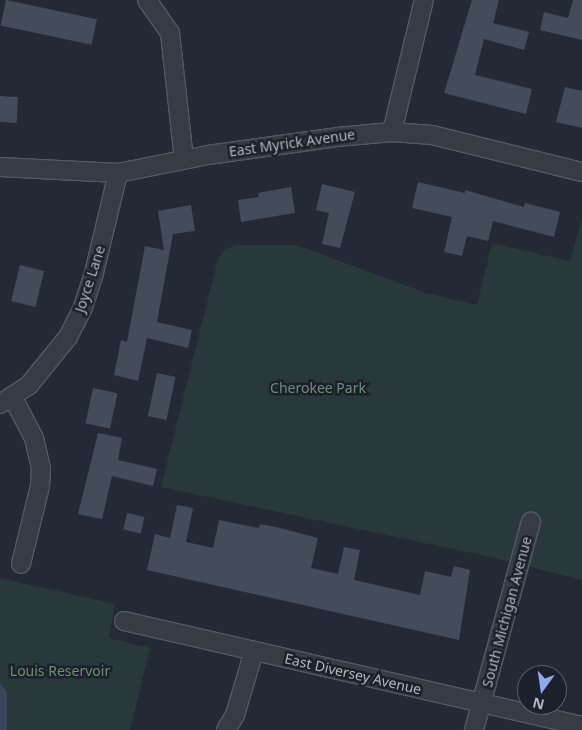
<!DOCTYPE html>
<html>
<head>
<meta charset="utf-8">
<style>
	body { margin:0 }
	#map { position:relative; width:582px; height:730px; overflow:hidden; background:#232935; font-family:"Noto Sans",sans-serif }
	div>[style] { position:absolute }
	.green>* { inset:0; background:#29383a }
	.water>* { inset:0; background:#3a455c }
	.building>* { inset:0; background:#454c59; transform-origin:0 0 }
	.roads { filter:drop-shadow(1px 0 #545963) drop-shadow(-1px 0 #545963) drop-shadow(0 1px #545963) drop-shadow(0 -1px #545963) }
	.minor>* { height:18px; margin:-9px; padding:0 9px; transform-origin:9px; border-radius:9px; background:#363b46 }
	span { translate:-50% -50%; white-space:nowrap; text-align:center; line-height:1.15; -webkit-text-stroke:5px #1c202a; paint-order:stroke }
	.street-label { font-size:14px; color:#b1b6c2 }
	.park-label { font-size:14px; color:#6c8f77 }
	.north { position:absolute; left:517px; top:665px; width:50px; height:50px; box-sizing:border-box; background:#1c202a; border:1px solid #585c67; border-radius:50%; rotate:194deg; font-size:14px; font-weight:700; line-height:20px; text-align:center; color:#b1b6c2 }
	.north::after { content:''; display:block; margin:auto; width:18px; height:22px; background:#8fa8e9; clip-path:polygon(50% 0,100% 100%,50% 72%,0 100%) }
</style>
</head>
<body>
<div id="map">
	<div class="green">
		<div style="clip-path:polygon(582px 218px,582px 580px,495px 558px,161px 487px,218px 259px,225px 249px,236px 245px,297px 245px,426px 293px,477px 305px,492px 243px,570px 261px)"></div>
		<div style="clip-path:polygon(0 578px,115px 604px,109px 638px,150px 648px,130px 730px,0 730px)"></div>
	</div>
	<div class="water">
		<div style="clip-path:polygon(0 683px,7px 692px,7px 730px,0 730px)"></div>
	</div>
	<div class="building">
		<div style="left:6px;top:0;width:93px;height:26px;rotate:12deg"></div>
		<div style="clip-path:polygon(472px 0,499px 0,493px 23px,529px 32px,524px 50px,484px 39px,475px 75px,532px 89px,526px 114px,444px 93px)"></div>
		<div style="clip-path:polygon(573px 0,582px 0,582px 40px,540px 30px,544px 12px,568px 18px)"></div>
		<div style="clip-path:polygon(565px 87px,582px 91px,582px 128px,556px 122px)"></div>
		<div style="left:0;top:96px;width:18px;height:26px;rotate:3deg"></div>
		<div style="clip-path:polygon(418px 182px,465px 193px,465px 190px,524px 207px,525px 203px,560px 212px,554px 237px,493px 221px,488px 241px,467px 236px,462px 256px,444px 252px,452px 217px,412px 208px)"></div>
		<div style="clip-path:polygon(322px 184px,355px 192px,340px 248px,322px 244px,329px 213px,316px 210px)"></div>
		<div style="clip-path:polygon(291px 187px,295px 213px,241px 222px,238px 200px,259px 197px,258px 193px)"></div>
		<div style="clip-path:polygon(191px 205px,195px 231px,173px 234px,157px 322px,192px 330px,188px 348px,147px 338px,138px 381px,114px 375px,121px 340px,127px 342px,145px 246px,164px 250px,158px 211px)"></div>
		<div style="left:20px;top:265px;width:25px;height:37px;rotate:14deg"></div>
		<div style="left:157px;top:373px;width:19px;height:44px;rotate:12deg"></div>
		<div style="left:93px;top:388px;width:25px;height:36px;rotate:12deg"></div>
		<div style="clip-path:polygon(98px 433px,122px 438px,118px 460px,157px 469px,153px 486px,112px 476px,102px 519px,78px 514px)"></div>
		<div style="clip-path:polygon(177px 505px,193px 508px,186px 542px,213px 548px,219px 520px,259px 528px,260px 524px,276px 527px,318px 538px,311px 568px,338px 574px,344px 547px,360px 550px,354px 580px,381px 586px,420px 595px,425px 571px,451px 577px,454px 566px,470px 570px,459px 640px,147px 570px,155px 534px,170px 538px)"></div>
		<div style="left:127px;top:513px;width:18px;height:17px;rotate:13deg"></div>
	</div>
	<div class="roads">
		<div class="minor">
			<div style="left:147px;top:0;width:40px;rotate:55.1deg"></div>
			<div style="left:170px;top:33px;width:127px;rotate:83.7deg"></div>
			<div style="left:392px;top:132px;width:136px;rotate:-76.4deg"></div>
			<div style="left:0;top:167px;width:118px;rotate:2.9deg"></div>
			<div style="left:118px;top:173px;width:92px;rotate:-11.3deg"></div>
			<div style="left:208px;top:155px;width:130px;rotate:-7.9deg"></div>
			<div style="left:337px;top:137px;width:55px;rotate:-5.2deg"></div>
			<div style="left:392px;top:132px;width:40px;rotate:4.3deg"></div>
			<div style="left:432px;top:135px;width:154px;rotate:13.9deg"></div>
			<div style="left:13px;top:398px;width:45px;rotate:62.3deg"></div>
			<div style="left:34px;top:438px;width:31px;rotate:77deg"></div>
			<div style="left:41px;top:468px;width:18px;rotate:93deg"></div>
			<div style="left:40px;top:486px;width:80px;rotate:103.7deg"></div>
			<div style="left:0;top:404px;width:35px;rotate:-33deg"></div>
			<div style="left:29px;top:385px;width:62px;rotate:-50.9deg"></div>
			<div style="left:68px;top:337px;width:34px;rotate:-63deg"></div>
			<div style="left:83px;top:307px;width:36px;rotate:-72deg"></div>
			<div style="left:94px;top:273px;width:103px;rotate:-76.5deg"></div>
			<div style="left:124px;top:621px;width:470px;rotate:12.9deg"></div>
			<div style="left:226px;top:730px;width:17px;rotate:-59deg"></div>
			<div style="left:235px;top:715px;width:67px;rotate:-73.5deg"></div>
			<div style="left:474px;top:730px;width:216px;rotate:-74.7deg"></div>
		</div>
	</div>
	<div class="street-label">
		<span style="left:292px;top:143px;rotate:-8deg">East Myrick Avenue</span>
		<span style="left:90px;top:279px;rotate:-72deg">Joyce Lane</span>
		<span style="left:507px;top:612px;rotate:-75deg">South Michigan Avenue</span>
		<span style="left:353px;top:674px;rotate:13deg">East Diversey Avenue</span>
	</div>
	<div class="park-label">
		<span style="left:318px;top:388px">Cherokee Park</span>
		<span style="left:60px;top:671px">Louis Reservoir</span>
	</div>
	<div class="north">N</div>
</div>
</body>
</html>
